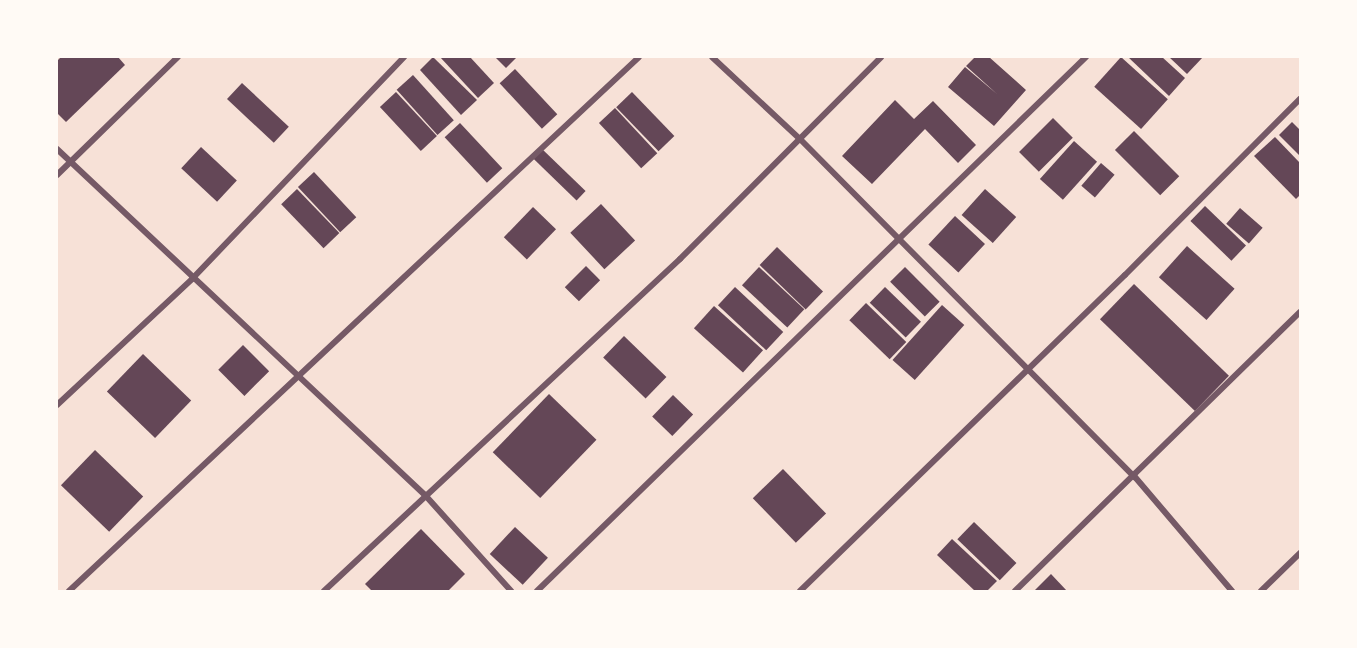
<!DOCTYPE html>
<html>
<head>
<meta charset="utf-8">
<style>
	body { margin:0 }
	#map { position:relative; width:1357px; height:648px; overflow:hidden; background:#f7e1d7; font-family:Bitter,serif }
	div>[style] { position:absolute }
	.building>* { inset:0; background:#644757; transform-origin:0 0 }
	.minor>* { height:6px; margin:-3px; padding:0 3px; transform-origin:3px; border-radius:3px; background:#755966 }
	span { translate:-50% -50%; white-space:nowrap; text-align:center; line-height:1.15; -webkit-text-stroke:6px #fffaf5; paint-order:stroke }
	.frame { position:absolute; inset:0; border:58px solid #fffaf5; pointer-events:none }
</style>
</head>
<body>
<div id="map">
	<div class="building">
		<div style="clip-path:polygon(61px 57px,118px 57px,125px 65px,66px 122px,57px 113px,57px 61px)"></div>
		<div style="clip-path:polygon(433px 57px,477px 100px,461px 115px,420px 70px)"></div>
		<div style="clip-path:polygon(440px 57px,470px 57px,494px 83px,478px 98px)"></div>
		<div style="clip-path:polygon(495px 57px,517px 57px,506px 68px)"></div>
		<div style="clip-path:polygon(975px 57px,989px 57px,1026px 90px,994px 126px,948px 87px,965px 67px,997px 94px,966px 66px)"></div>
		<div style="left:1121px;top:57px;width:63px;height:40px;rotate:42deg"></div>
		<div style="clip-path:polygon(1128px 57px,1162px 57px,1185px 78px,1169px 96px)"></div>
		<div style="clip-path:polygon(1169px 57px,1203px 57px,1187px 74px)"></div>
		<div style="left:515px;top:69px;width:62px;height:21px;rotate:47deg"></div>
		<div style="left:413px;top:75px;width:61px;height:22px;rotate:48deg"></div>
		<div style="left:242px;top:83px;width:64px;height:22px;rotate:43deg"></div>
		<div style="left:396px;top:92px;width:60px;height:22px;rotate:47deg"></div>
		<div style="left:632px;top:92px;width:61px;height:22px;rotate:46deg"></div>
		<div style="clip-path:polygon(895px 100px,914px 119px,933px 101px,976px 145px,958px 163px,925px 129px,872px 184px,842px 156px)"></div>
		<div style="left:615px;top:108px;width:62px;height:22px;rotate:47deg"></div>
		<div style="left:1053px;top:118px;width:28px;height:48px;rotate:45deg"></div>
		<div style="clip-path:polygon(1292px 122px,1300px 130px,1300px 156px,1279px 135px)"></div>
		<div style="left:460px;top:123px;width:62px;height:21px;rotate:47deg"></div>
		<div style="left:1134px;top:131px;width:64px;height:27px;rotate:45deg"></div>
		<div style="clip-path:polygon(1275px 137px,1300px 163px,1300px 195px,1296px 199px,1254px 156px)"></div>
		<div style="left:1074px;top:141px;width:31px;height:51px;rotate:42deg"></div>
		<div style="left:201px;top:147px;width:49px;height:29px;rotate:43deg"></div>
		<div style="left:541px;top:148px;width:62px;height:13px;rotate:44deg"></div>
		<div style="left:1101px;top:163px;width:18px;height:30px;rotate:41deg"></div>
		<div style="left:314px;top:172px;width:62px;height:22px;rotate:47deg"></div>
		<div style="left:297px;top:189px;width:61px;height:22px;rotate:46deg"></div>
		<div style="left:985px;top:189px;width:42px;height:35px;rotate:42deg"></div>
		<div style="left:601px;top:204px;width:50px;height:42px;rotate:47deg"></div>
		<div style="left:1205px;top:206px;width:57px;height:21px;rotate:44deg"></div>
		<div style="left:533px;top:207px;width:32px;height:42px;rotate:44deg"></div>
		<div style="left:1240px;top:208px;width:30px;height:21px;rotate:41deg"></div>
		<div style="left:955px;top:216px;width:41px;height:39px;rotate:43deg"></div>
		<div style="left:1187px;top:246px;width:64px;height:42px;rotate:42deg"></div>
		<div style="left:777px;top:247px;width:64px;height:25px;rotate:44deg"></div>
		<div style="left:586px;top:266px;width:20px;height:30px;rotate:45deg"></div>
		<div style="left:759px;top:267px;width:62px;height:25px;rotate:43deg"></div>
		<div style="left:905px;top:267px;width:49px;height:21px;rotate:45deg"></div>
		<div style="left:1134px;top:284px;width:132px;height:49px;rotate:44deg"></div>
		<div style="left:735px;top:287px;width:66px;height:25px;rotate:43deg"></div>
		<div style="left:885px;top:287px;width:50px;height:22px;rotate:44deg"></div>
		<div style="left:866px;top:303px;width:56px;height:24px;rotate:44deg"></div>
		<div style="left:942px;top:305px;width:30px;height:74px;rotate:42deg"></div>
		<div style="left:714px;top:306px;width:66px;height:30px;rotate:42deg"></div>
		<div style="left:624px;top:336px;width:59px;height:30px;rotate:44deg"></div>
		<div style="left:243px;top:345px;width:37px;height:35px;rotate:45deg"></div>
		<div style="left:143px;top:354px;width:67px;height:52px;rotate:44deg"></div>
		<div style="left:549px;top:394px;width:66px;height:81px;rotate:44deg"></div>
		<div style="left:673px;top:395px;width:28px;height:30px;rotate:44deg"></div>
		<div style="left:95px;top:450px;width:67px;height:49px;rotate:44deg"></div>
		<div style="left:783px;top:469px;width:62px;height:42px;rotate:46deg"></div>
		<div style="left:974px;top:522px;width:59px;height:24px;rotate:44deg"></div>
		<div style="left:515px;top:527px;width:45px;height:37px;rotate:43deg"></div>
		<div style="clip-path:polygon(421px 529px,465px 574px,448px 591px,372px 591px,365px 584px)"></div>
		<div style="clip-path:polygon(952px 539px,997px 581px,987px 591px,975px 591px,937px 555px)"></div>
		<div style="clip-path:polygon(1051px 574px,1067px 591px,1034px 591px)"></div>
	</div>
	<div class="minor">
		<div style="left:712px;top:57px;width:120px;rotate:43deg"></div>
		<div style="left:800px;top:139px;width:476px;rotate:45.3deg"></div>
		<div style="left:1135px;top:477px;width:150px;rotate:49.6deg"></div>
		<div style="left:57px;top:149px;width:505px;rotate:43.24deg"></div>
		<div style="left:425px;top:495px;width:129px;rotate:48.1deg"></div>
		<div style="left:57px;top:175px;width:169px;rotate:-44.3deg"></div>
		<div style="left:57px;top:405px;width:185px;rotate:-43deg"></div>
		<div style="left:192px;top:279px;width:307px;rotate:-46.3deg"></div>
		<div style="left:69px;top:591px;width:781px;rotate:-43.13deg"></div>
		<div style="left:324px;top:591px;width:487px;rotate:-43deg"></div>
		<div style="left:680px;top:259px;width:285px;rotate:-45.1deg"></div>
		<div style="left:537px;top:591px;width:766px;rotate:-44.21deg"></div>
		<div style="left:800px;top:591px;width:453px;rotate:-44.2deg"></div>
		<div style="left:1125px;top:275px;width:248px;rotate:-45.2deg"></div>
		<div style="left:1015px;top:591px;width:399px;rotate:-44.4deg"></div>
		<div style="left:1261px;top:591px;width:54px;rotate:-44.3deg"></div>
	</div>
	<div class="frame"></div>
</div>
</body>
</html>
